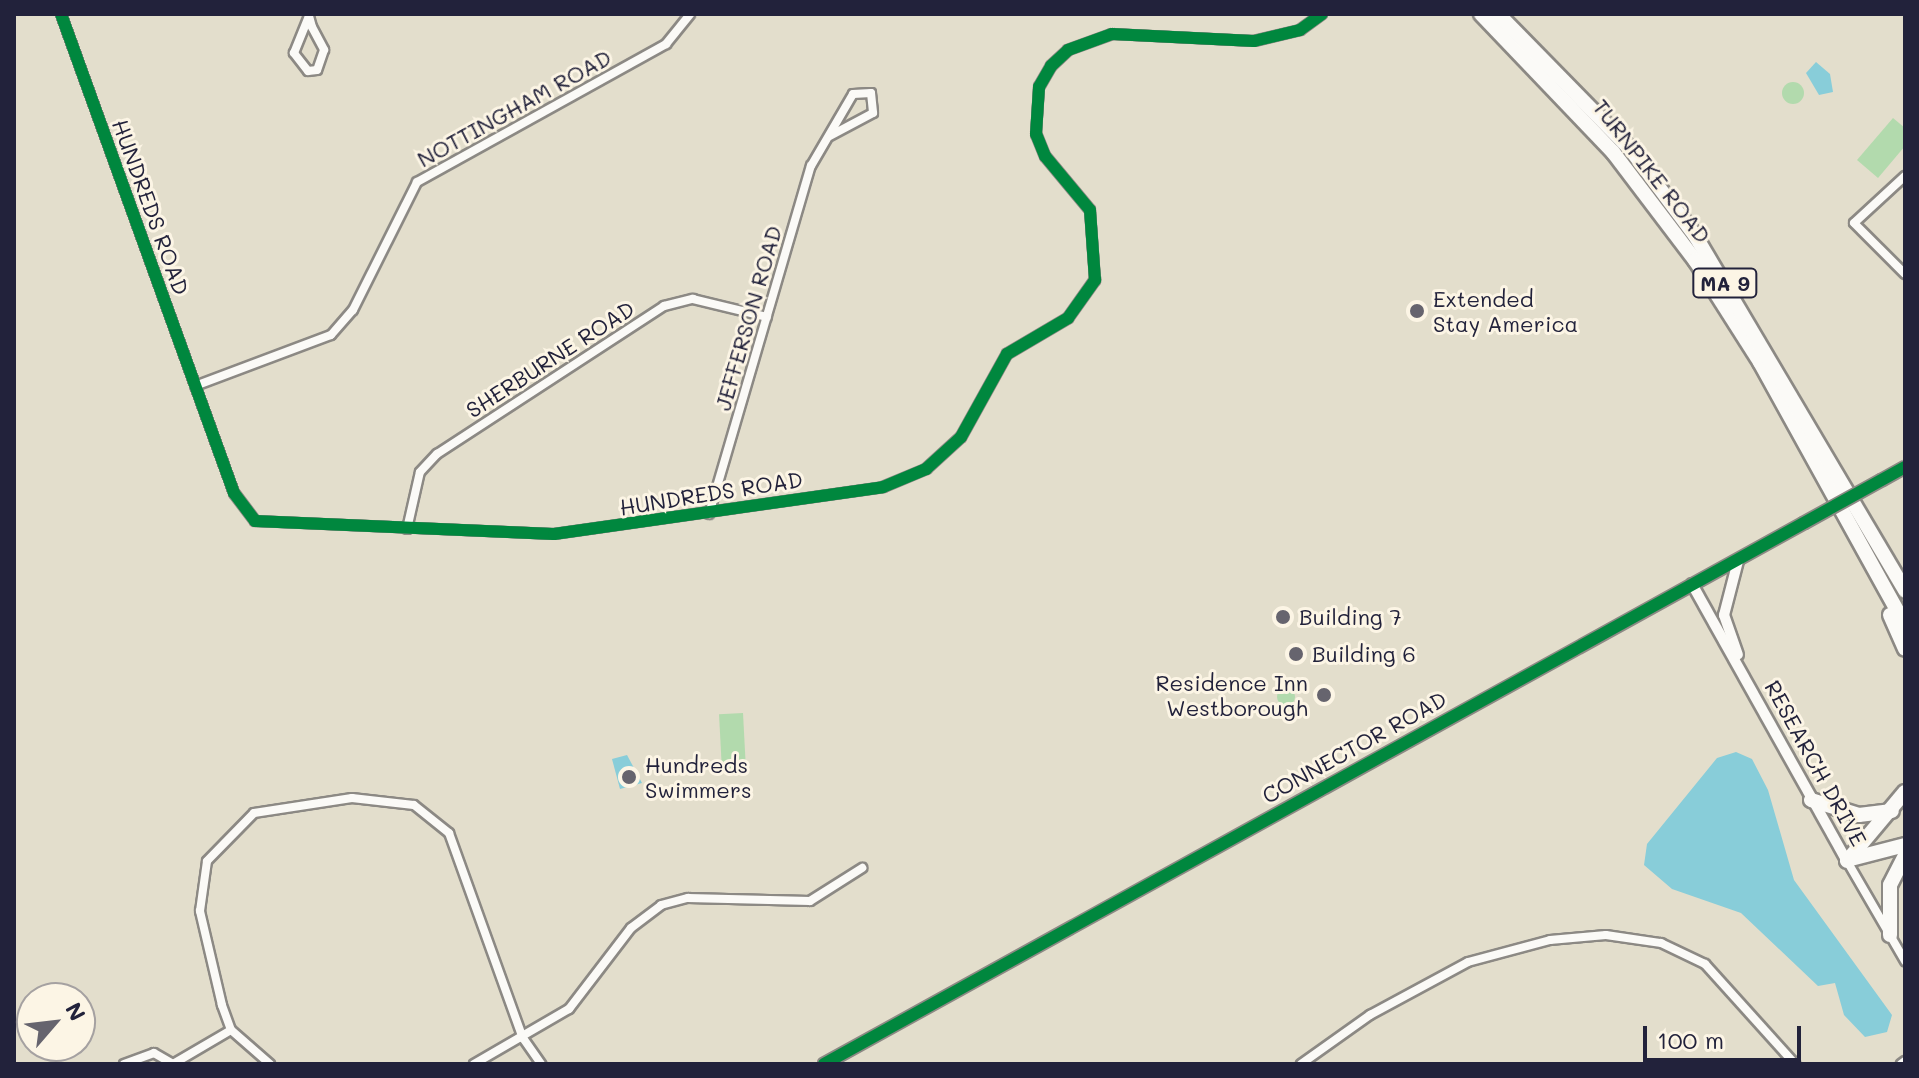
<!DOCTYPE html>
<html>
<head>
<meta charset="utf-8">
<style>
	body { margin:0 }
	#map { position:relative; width:1919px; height:1078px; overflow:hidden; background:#e3decc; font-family:Mali,sans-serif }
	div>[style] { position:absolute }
	.green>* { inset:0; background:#b2daad; transform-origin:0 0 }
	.round { border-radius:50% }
	.water>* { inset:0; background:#88cdd9 }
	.roads { filter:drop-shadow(2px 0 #8c8984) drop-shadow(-2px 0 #8c8984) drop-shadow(0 2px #8c8984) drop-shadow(0 -2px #8c8984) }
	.minor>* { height:8px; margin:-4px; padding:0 4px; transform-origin:4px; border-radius:4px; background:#fbfaf7 }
	.tertiary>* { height:10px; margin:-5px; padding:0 5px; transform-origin:5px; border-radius:5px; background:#fbfaf7 }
	.trunk>* { height:14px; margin:-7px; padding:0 7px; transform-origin:7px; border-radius:7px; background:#fbfaf7 }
	.bridges { filter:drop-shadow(2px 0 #8c8984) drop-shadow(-2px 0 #8c8984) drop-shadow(0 2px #8c8984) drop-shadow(0 -2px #8c8984) }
	.tertiary-bridge>* { height:10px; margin:-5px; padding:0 5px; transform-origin:5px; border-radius:5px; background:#fbfaf7 }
	.cycleway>* { height:12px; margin:-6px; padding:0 6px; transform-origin:6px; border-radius:6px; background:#00873e }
	.dots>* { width:22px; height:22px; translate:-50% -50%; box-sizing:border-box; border:4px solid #fcf5e5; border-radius:50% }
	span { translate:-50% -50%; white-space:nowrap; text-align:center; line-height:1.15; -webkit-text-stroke:6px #fcf5e5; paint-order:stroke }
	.shield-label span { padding:2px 6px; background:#fcf5e5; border:2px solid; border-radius:6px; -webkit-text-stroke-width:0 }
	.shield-label { font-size:20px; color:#22223b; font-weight:700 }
	.street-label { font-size:22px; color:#22223b }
	.poi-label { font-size:22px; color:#22223b }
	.left { translate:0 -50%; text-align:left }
	.right { translate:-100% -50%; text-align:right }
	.frame { position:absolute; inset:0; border:16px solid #22223b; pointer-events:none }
	.north { position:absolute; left:16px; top:982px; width:80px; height:80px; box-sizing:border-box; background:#fcf5e5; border:2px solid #a5a1a1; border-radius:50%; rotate:62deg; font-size:22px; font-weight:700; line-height:32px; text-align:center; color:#22223b }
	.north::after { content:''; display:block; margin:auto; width:28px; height:36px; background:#66646e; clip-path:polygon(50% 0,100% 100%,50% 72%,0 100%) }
	.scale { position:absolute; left:1643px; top:1026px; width:158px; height:36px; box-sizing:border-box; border:4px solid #22223b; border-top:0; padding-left:10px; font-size:24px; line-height:28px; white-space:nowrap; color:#22223b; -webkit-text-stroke:6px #fcf5e5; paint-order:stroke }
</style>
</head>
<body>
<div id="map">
	<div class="green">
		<div class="round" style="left:1782px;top:82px;width:22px;height:22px"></div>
		<div style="clip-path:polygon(1893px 118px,1905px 128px,1905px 146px,1878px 178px,1857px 160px)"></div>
		<div class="round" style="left:1277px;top:688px;width:18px;height:18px"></div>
		<div style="left:743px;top:713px;width:55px;height:24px;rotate:87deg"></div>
	</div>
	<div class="water">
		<div style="clip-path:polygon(1816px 62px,1830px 74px,1833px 92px,1819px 95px,1806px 73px)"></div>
		<div style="clip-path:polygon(1736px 752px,1752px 759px,1768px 790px,1794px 880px,1892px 1015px,1887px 1032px,1865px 1037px,1844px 1015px,1835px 983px,1818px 986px,1741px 913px,1672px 889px,1644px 865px,1647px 844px,1717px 758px)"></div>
		<div style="clip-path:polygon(627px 755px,642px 783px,620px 789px,612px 759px)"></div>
	</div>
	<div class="roads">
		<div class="minor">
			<div style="left:61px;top:14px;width:509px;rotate:70.14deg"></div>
			<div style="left:234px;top:493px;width:35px;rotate:53deg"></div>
			<div style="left:255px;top:521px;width:299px;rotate:2.5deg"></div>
			<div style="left:554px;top:534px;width:332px;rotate:-8.1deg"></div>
			<div style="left:883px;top:487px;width:47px;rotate:-22.7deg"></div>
			<div style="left:926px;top:469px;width:47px;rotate:-42.4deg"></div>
			<div style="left:961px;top:437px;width:95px;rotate:-61deg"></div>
			<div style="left:1007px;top:354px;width:71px;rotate:-30.5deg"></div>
			<div style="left:1068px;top:318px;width:47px;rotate:-54.6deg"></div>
			<div style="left:1095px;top:280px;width:70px;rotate:-94.1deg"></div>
			<div style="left:1090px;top:210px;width:70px;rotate:-129.8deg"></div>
			<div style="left:1045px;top:156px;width:24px;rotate:-112deg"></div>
			<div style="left:1036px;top:134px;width:47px;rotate:-86.3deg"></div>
			<div style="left:1039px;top:87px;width:24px;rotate:-60deg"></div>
			<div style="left:1051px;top:66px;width:23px;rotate:-43deg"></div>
			<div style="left:1068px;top:50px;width:47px;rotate:-20deg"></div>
			<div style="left:1112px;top:34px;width:142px;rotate:2.8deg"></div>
			<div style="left:1254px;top:41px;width:47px;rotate:-13.4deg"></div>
			<div style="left:1300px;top:30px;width:27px;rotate:-36deg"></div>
			<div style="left:308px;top:14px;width:2px;rotate:63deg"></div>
			<div style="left:309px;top:16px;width:11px;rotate:75deg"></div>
			<div style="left:312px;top:27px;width:26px;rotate:62deg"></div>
			<div style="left:324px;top:50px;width:21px;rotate:109deg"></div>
			<div style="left:317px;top:70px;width:9px;rotate:174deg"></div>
			<div style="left:308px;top:71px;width:23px;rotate:-128deg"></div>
			<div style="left:294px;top:53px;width:40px;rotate:-68deg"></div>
			<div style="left:1905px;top:176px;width:69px;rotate:137.3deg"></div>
			<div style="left:1854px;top:223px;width:72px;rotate:45deg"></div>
			<div style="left:195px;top:386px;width:145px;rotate:-20.6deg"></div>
			<div style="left:331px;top:335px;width:33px;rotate:-49deg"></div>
			<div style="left:353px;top:310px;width:143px;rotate:-63.4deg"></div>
			<div style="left:417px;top:182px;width:285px;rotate:-29deg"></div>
			<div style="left:666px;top:44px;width:38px;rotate:-51deg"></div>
			<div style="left:709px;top:514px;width:363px;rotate:-73.7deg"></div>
			<div style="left:811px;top:166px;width:83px;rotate:-59.7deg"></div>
			<div style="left:853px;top:94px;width:18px;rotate:-3deg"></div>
			<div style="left:871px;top:93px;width:20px;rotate:84deg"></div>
			<div style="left:873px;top:113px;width:49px;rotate:151.9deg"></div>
			<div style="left:407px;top:529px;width:58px;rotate:-77.2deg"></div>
			<div style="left:420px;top:472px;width:25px;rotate:-47deg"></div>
			<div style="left:437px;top:454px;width:271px;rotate:-33.1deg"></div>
			<div style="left:664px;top:306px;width:30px;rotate:-14deg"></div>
			<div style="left:693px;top:299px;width:76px;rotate:13.7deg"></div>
			<div style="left:1847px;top:861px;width:116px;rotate:59.9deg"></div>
			<div style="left:124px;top:1064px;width:32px;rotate:-20deg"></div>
			<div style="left:154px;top:1053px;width:22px;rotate:30deg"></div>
			<div style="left:173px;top:1064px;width:67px;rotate:-30.4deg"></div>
			<div style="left:270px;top:1064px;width:52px;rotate:-138.9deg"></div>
			<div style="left:231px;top:1030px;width:27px;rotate:-110deg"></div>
			<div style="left:222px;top:1005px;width:97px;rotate:-103.2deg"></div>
			<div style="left:200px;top:911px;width:50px;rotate:-82deg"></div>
			<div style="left:207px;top:861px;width:67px;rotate:-45.6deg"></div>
			<div style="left:254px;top:813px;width:99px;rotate:-8.7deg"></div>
			<div style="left:352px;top:798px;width:62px;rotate:6.4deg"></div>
			<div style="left:414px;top:805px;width:45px;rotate:38.7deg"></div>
			<div style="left:449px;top:833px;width:218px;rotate:70.2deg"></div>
			<div style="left:523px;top:1038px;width:32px;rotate:55deg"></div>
			<div style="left:474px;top:1064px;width:110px;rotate:-30.1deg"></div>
			<div style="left:569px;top:1009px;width:102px;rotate:-52.6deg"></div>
			<div style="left:631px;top:928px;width:38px;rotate:-37deg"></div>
			<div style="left:661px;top:905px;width:28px;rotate:-15deg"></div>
			<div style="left:688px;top:898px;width:122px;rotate:1.4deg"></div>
			<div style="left:810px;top:901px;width:62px;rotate:-32.4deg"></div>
			<div style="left:1301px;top:1064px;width:85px;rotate:-35.4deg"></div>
			<div style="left:1370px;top:1015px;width:111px;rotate:-28.4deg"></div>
			<div style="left:1468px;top:962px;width:85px;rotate:-15deg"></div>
			<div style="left:1550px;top:940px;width:56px;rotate:-5.1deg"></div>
			<div style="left:1606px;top:935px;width:56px;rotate:8.3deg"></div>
			<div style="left:1661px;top:943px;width:49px;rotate:25.5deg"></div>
			<div style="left:1705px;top:964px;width:135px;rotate:48deg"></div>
			<div style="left:1901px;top:1064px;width:5px;rotate:-37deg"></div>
		</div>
		<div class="tertiary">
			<div style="left:1882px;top:480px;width:26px;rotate:-29deg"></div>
			<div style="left:1738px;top:561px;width:56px;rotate:104.5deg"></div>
			<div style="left:1724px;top:615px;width:42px;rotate:70.7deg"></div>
			<div style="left:1692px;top:584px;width:317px;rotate:60.8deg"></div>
			<div style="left:824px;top:1064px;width:1119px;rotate:-28.9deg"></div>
		</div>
		<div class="trunk">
			<div style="left:1481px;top:14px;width:191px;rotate:46.3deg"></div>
			<div style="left:1613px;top:152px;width:136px;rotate:52.8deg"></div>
			<div style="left:1695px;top:260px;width:121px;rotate:57.5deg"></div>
			<div style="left:1760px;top:362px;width:300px;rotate:61.1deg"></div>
			<div style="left:1498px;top:14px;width:190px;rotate:45.6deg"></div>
			<div style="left:1631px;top:150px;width:109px;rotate:53.2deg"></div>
			<div style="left:1696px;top:237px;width:411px;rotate:59.4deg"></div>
			<div style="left:1890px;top:615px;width:37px;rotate:66deg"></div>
			<div style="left:1811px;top:800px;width:50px;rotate:17.4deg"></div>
			<div style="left:1859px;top:815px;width:33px;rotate:-7deg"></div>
			<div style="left:1847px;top:860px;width:60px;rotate:-14.5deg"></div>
			<div style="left:1847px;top:861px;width:90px;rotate:-50deg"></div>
			<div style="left:1890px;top:935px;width:50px;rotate:-90deg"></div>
			<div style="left:1890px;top:885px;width:34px;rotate:-63deg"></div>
		</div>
	</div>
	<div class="bridges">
		<div class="tertiary-bridge">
			<div style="left:1804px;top:523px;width:89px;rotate:-28.9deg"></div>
		</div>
	</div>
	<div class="cycleway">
		<div style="left:61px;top:14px;width:509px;rotate:70.14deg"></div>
		<div style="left:234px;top:493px;width:35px;rotate:53deg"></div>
		<div style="left:255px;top:521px;width:299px;rotate:2.5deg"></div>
		<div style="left:554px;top:534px;width:332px;rotate:-8.1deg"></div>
		<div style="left:883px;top:487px;width:47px;rotate:-22.7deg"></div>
		<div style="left:926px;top:469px;width:47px;rotate:-42.4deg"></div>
		<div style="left:961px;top:437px;width:95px;rotate:-61deg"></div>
		<div style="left:1007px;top:354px;width:71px;rotate:-30.5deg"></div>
		<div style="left:1068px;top:318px;width:47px;rotate:-54.6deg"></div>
		<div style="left:1095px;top:280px;width:70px;rotate:-94.1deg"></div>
		<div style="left:1090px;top:210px;width:70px;rotate:-129.8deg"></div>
		<div style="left:1045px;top:156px;width:24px;rotate:-112deg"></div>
		<div style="left:1036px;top:134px;width:47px;rotate:-86.3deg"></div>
		<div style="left:1039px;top:87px;width:24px;rotate:-60deg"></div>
		<div style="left:1051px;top:66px;width:23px;rotate:-43deg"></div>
		<div style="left:1068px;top:50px;width:47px;rotate:-20deg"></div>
		<div style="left:1112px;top:34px;width:142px;rotate:2.8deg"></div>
		<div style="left:1254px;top:41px;width:47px;rotate:-13.4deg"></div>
		<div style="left:1300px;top:30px;width:27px;rotate:-36deg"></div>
		<div style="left:824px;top:1064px;width:1235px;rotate:-28.91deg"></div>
	</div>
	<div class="dots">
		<div style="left:1417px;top:311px;background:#66646e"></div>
		<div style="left:1283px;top:617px;background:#66646e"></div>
		<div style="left:1296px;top:654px;background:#66646e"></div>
		<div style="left:1324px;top:695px;background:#66646e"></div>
		<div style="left:629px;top:777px;background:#66646e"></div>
	</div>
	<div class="shield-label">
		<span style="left:1725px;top:283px">MA 9</span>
	</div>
	<div class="street-label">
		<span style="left:514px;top:108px;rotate:-29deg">NOTTINGHAM ROAD</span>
		<span style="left:1652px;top:171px;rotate:52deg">TURNPIKE ROAD</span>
		<span style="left:151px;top:207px;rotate:70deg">HUNDREDS ROAD</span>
		<span style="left:748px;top:318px;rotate:-74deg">JEFFERSON ROAD</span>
		<span style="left:550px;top:359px;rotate:-33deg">SHERBURNE ROAD</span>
		<span style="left:711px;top:493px;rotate:-9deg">HUNDREDS ROAD</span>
		<span style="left:1354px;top:747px;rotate:-29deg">CONNECTOR ROAD</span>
		<span style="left:1816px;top:763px;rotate:61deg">RESEARCH DRIVE</span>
	</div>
	<div class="poi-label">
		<span class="left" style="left:1433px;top:311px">Extended<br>Stay America</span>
		<span class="left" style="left:1299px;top:617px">Building 7</span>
		<span class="left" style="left:1312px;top:654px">Building 6</span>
		<span class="right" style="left:1308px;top:695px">Residence Inn<br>Westborough</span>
		<span class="left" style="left:645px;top:777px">Hundreds<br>Swimmers</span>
	</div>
	<div class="frame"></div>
	<div class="north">N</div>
	<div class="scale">100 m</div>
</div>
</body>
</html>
